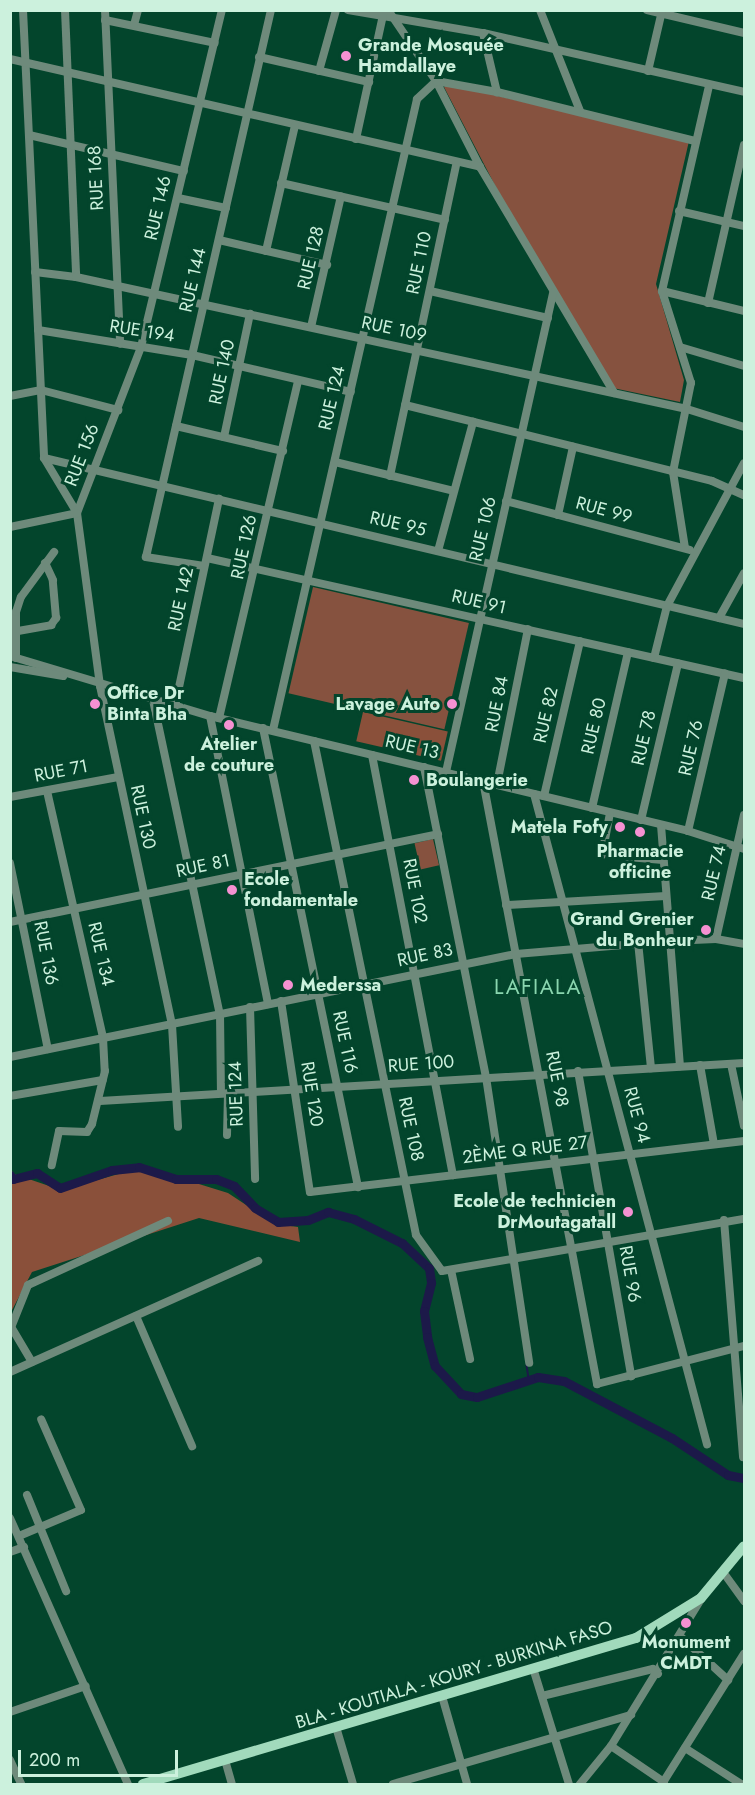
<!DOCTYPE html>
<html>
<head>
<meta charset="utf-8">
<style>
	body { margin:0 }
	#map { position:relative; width:755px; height:1795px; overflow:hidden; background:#03452c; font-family:Jost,sans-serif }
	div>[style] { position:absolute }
	.green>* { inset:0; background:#86523f; transform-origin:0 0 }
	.forest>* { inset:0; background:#8a503a; transform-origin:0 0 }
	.stream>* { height:1.5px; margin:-0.75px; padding:0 0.75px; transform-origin:0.75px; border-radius:0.75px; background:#1c1949 }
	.river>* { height:9px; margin:-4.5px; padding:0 4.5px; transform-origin:4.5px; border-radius:4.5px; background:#1c1949 }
	.minor>* { height:8px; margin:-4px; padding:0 4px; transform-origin:4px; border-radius:4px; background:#6e8a7b }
	.major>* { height:10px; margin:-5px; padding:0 5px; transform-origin:5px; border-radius:5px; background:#a1dabc }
	.dots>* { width:16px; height:16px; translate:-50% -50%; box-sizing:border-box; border:3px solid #03452c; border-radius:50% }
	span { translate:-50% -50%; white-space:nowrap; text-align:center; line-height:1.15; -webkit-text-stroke:6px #03452c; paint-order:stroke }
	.poi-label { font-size:18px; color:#ccf1dd; font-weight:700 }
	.left { translate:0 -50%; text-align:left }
	.right { translate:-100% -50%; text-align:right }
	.street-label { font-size:18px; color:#ccf1dd }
	.quarter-label { font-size:21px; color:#8ad6af; letter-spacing:1.5px }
	.frame { position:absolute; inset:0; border:12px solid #ccf1dd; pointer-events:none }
	.scale { position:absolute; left:18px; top:1750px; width:160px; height:27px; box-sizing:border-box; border:3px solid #ccf1dd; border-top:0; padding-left:8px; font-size:18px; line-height:21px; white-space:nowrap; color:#ccf1dd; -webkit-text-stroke:4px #03452c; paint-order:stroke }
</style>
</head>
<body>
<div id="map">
	<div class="green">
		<div style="clip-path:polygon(447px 84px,689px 141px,656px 284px,684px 380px,680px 402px,613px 388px,514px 222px,444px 87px)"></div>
		<div style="left:313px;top:587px;width:160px;height:109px;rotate:13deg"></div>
		<div style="left:433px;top:839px;width:27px;height:19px;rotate:77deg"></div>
	</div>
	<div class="forest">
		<div style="left:363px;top:712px;width:87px;height:30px;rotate:13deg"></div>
		<div style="clip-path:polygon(144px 1167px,228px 1193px,275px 1224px,298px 1227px,300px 1242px,199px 1218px,32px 1272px,11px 1312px,10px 1168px,14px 1174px,61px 1190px)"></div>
	</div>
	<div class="stream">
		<div style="left:527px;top:1365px;width:15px;rotate:82deg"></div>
	</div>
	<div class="river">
		<div style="left:10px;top:1175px;width:5px;rotate:53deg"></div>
		<div style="left:13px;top:1179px;width:25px;rotate:-14deg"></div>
		<div style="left:37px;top:1173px;width:27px;rotate:33deg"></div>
		<div style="left:60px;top:1188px;width:55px;rotate:-19.1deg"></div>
		<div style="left:112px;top:1170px;width:27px;rotate:-6deg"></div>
		<div style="left:139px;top:1167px;width:39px;rotate:18deg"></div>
		<div style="left:176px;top:1179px;width:40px"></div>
		<div style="left:216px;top:1179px;width:19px;rotate:21deg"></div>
		<div style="left:234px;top:1186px;width:30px;rotate:46deg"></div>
		<div style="left:255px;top:1208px;width:27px;rotate:31deg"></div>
		<div style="left:278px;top:1222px;width:30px;rotate:-4deg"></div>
		<div style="left:308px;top:1220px;width:22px;rotate:-22deg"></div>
		<div style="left:328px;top:1212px;width:27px;rotate:15deg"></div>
		<div style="left:354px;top:1219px;width:54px;rotate:26.6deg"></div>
		<div style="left:402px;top:1243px;width:37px;rotate:43deg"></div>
		<div style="left:429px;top:1268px;width:15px;rotate:82deg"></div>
		<div style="left:431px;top:1283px;width:29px;rotate:104deg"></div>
		<div style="left:424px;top:1311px;width:26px;rotate:83deg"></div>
		<div style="left:427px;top:1337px;width:30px;rotate:75deg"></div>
		<div style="left:435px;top:1366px;width:38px;rotate:47deg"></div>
		<div style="left:461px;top:1394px;width:16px;rotate:11deg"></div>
		<div style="left:477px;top:1397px;width:64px;rotate:-18.2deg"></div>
		<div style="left:538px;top:1377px;width:26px;rotate:9deg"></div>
		<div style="left:564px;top:1381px;width:122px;rotate:27.8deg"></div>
		<div style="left:672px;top:1438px;width:67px;rotate:33.5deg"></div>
		<div style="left:728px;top:1475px;width:16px;rotate:11deg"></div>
	</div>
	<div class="minor">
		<div style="left:23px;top:10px;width:448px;rotate:87.3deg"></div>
		<div style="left:44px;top:458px;width:64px;rotate:59deg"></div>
		<div style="left:77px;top:513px;width:175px;rotate:82.4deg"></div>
		<div style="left:100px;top:686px;width:347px;rotate:78deg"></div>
		<div style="left:172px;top:1025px;width:102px;rotate:86.6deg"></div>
		<div style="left:65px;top:10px;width:267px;rotate:87.6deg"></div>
		<div style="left:105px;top:10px;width:334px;rotate:87.4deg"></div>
		<div style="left:348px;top:10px;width:137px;rotate:9.7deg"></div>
		<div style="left:483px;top:33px;width:268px;rotate:12.7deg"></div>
		<div style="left:388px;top:10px;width:86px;rotate:55.9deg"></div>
		<div style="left:436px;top:81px;width:97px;rotate:62.9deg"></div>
		<div style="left:480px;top:167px;width:263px;rotate:59.3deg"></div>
		<div style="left:540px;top:10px;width:109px;rotate:68.4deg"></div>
		<div style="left:647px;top:10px;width:100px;rotate:13.3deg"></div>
		<div style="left:105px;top:20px;width:112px;rotate:11.8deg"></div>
		<div style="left:134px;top:25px;width:16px;rotate:-75deg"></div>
		<div style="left:483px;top:33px;width:61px;rotate:76.7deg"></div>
		<div style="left:259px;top:57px;width:113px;rotate:12.8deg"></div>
		<div style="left:10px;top:59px;width:482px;rotate:12.9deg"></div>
		<div style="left:319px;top:71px;width:63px;rotate:-74.4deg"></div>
		<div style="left:648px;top:71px;width:62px;rotate:-76.9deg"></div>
		<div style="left:29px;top:135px;width:159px;rotate:13.1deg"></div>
		<div style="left:356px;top:139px;width:127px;rotate:-77.7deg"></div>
		<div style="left:281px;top:183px;width:168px;rotate:12.7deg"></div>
		<div style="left:178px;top:198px;width:49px;rotate:11.8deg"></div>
		<div style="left:679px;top:211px;width:67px;rotate:13deg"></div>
		<div style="left:219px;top:240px;width:111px;rotate:13deg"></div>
		<div style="left:266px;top:251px;width:129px;rotate:-77deg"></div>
		<div style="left:35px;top:272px;width:41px;rotate:7deg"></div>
		<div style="left:76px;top:277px;width:625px;rotate:12.19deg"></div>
		<div style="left:687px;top:409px;width:60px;rotate:17.5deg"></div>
		<div style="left:430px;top:291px;width:121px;rotate:12.9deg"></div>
		<div style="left:662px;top:291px;width:84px;rotate:13.7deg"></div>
		<div style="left:708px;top:303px;width:162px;rotate:-77.2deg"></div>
		<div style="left:311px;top:327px;width:134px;rotate:-77.1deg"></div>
		<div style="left:38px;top:330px;width:156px;rotate:9.2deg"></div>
		<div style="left:192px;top:355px;width:163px;rotate:13.1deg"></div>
		<div style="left:680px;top:347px;width:67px;rotate:16.5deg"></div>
		<div style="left:10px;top:396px;width:32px;rotate:-11deg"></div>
		<div style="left:41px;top:390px;width:80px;rotate:14.6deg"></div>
		<div style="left:405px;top:405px;width:316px;rotate:13.9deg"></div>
		<div style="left:712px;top:481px;width:35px;rotate:24deg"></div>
		<div style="left:176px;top:426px;width:110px;rotate:13.2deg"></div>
		<div style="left:224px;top:437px;width:126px;rotate:-78.1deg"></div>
		<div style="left:44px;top:458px;width:719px;rotate:13.34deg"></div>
		<div style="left:335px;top:462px;width:122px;rotate:13.7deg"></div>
		<div style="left:390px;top:476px;width:321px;rotate:-78deg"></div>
		<div style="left:506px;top:501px;width:190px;rotate:14.9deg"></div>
		<div style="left:77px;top:513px;width:178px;rotate:-68.9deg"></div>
		<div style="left:141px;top:347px;width:347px;rotate:-76.5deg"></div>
		<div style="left:558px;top:515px;width:70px;rotate:-77.6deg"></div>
		<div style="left:10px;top:527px;width:68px;rotate:-11.8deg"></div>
		<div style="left:685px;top:548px;width:77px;rotate:-99deg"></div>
		<div style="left:673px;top:472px;width:91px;rotate:-78.6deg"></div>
		<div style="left:691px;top:383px;width:96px;rotate:-107.5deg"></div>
		<div style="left:662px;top:291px;width:211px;rotate:-77.1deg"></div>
		<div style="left:438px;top:551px;width:134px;rotate:-74.8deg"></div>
		<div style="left:207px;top:558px;width:550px;rotate:12.6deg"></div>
		<div style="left:204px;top:566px;width:59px;rotate:-171.2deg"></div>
		<div style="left:146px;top:557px;width:561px;rotate:-77.13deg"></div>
		<div style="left:719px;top:618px;width:51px;rotate:-60.9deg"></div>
		<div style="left:18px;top:631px;width:34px;rotate:-10deg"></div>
		<div style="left:51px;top:625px;width:9px;rotate:-54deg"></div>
		<div style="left:56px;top:618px;width:38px;rotate:-95deg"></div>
		<div style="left:53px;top:580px;width:19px;rotate:-115deg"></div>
		<div style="left:10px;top:656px;width:209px;rotate:16.7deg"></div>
		<div style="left:210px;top:716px;width:492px;rotate:13.5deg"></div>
		<div style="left:688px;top:831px;width:59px;rotate:17.8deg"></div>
		<div style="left:16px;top:658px;width:46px;rotate:-90deg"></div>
		<div style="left:16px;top:612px;width:16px;rotate:-72deg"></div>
		<div style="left:21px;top:597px;width:56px;rotate:-53.7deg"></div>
		<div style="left:654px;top:658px;width:54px;rotate:-76deg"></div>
		<div style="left:667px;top:606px;width:162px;rotate:-61.7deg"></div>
		<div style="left:10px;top:667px;width:54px;rotate:9.6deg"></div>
		<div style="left:153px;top:700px;width:321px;rotate:78deg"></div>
		<div style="left:220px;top:1014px;width:79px;rotate:89.3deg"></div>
		<div style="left:175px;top:706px;width:212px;rotate:-78deg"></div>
		<div style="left:210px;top:716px;width:294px;rotate:78.6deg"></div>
		<div style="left:219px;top:718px;width:345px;rotate:-76.8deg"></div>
		<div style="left:263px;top:728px;width:469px;rotate:78.3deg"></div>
		<div style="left:273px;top:730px;width:647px;rotate:-77.14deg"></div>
		<div style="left:417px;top:99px;width:26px;rotate:-43deg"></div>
		<div style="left:436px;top:81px;width:62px;rotate:10.2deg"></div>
		<div style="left:497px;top:92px;width:204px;rotate:13.9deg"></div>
		<div style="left:314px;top:741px;width:504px;rotate:78.33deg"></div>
		<div style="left:416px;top:1235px;width:44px;rotate:54.2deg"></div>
		<div style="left:442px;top:1271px;width:306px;rotate:-9.8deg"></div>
		<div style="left:372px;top:755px;width:428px;rotate:79.1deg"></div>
		<div style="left:424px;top:767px;width:316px;rotate:78.7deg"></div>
		<div style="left:486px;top:1077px;width:289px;rotate:81.4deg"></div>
		<div style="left:446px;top:772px;width:491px;rotate:-77.4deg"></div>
		<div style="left:483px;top:781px;width:614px;rotate:79.29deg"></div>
		<div style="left:597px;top:1384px;width:152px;rotate:-14.5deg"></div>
		<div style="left:497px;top:784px;width:158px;rotate:-78.7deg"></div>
		<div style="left:47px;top:791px;width:253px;rotate:77.2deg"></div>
		<div style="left:103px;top:1038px;width:33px;rotate:87deg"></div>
		<div style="left:105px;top:1071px;width:55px;rotate:103.8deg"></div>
		<div style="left:92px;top:1124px;width:9px;rotate:122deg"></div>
		<div style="left:87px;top:1132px;width:28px;rotate:-178deg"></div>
		<div style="left:59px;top:1131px;width:35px;rotate:102deg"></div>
		<div style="left:534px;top:794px;width:673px;rotate:75.1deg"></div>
		<div style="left:544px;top:796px;width:159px;rotate:-76.9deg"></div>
		<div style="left:10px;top:797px;width:110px;rotate:-10.5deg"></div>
		<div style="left:592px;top:808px;width:160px;rotate:-77deg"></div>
		<div style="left:641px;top:820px;width:161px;rotate:-76.7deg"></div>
		<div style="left:661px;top:825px;width:242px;rotate:85.5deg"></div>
		<div style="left:688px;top:831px;width:162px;rotate:-76.8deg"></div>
		<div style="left:602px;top:855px;width:43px;rotate:-79.2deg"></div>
		<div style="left:628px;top:857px;width:35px;rotate:5deg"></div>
		<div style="left:10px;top:863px;width:190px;rotate:78.5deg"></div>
		<div style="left:506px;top:905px;width:160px;rotate:-3.2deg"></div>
		<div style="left:10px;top:922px;width:437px;rotate:-11.6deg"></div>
		<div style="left:716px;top:939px;width:127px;rotate:-77.3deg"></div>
		<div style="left:638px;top:942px;width:127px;rotate:84.1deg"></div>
		<div style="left:281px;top:1001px;width:193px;rotate:81.4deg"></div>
		<div style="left:310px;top:1192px;width:437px;rotate:-6.7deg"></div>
		<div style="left:250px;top:1007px;width:172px;rotate:88.3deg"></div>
		<div style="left:10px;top:1057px;width:516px;rotate:-11.51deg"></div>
		<div style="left:516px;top:954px;width:155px;rotate:-4.8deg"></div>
		<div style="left:670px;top:941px;width:46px;rotate:-2.5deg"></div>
		<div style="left:716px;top:939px;width:28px;rotate:10deg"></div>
		<div style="left:731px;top:1064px;width:63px;rotate:78.2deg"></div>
		<div style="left:700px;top:1065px;width:80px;rotate:80deg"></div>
		<div style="left:578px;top:1071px;width:310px;rotate:80.1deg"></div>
		<div style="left:10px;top:1096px;width:94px;rotate:-9.8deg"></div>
		<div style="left:100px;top:1101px;width:645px;rotate:-3.38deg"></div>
		<div style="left:227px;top:1135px;width:42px;rotate:-88.6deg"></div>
		<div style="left:724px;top:1220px;width:238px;rotate:85.4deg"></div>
		<div style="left:451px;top:1270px;width:91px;rotate:77.9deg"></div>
		<div style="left:136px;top:1316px;width:142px;rotate:66.7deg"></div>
		<div style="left:10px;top:1325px;width:43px;rotate:59.3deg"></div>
		<div style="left:10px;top:1330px;width:48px;rotate:-68.2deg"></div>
		<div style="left:28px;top:1285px;width:154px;rotate:-24.6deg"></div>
		<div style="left:10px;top:1372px;width:272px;rotate:-24.1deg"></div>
		<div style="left:27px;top:1495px;width:104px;rotate:67.9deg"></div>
		<div style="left:10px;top:1518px;width:291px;rotate:66.1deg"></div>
		<div style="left:19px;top:1536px;width:67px;rotate:-22.8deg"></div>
		<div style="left:81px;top:1510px;width:99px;rotate:-113.7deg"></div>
		<div style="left:10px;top:1552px;width:15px;rotate:-20deg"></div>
		<div style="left:723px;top:1572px;width:36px;rotate:54deg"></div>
		<div style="left:681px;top:1637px;width:64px;rotate:42.5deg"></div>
		<div style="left:533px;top:1668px;width:121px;rotate:72.8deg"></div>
		<div style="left:442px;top:1696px;width:91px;rotate:74.1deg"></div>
		<div style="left:542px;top:1696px;width:114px;rotate:-13.7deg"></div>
		<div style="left:653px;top:1669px;width:7px;rotate:45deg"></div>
		<div style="left:10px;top:1712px;width:80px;rotate:-18.9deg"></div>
		<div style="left:336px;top:1727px;width:59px;rotate:73.4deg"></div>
		<div style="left:611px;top:1746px;width:64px;rotate:34.2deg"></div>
		<div style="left:685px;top:1748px;width:67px;rotate:32.7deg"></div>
		<div style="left:10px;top:1760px;width:26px;rotate:65deg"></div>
		<div style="left:225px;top:1760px;width:25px;rotate:74deg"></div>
		<div style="left:393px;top:1784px;width:248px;rotate:-16.2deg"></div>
		<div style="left:580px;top:1784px;width:49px;rotate:-50.8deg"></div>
		<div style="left:611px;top:1746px;width:172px;rotate:-58.5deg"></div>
		<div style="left:662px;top:1784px;width:154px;rotate:-57.8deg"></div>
	</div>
	<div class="major">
		<div style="left:143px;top:1784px;width:514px;rotate:-16.5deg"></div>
		<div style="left:636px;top:1638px;width:76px;rotate:-31.6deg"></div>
		<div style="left:701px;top:1598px;width:67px;rotate:-50.4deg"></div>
	</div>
	<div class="dots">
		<div style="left:346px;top:56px;background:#f591d2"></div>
		<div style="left:95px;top:704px;background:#f591d2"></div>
		<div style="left:452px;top:704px;background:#f591d2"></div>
		<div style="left:229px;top:725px;background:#f591d2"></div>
		<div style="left:414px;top:780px;background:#f591d2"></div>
		<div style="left:620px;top:827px;background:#f591d2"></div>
		<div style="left:640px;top:832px;background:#f591d2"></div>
		<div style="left:232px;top:890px;background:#f591d2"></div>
		<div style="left:706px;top:930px;background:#f591d2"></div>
		<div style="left:288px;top:985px;background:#f591d2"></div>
		<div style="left:628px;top:1212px;background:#f591d2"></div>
		<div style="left:686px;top:1623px;background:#f591d2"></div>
	</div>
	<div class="poi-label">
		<span class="left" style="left:358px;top:56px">Grande Mosquée<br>Hamdallaye</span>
		<span class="left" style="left:107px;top:704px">Office Dr<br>Binta Bha</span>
		<span class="right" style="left:440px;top:704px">Lavage Auto</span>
		<span style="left:229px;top:755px">Atelier<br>de couture</span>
		<span class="left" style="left:426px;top:780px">Boulangerie</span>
		<span class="right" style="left:608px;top:827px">Matela Fofy</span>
		<span style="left:640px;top:862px">Pharmacie<br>officine</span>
		<span class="left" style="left:244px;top:890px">Ecole<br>fondamentale</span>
		<span class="right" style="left:694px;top:930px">Grand Grenier<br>du Bonheur</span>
		<span class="left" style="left:300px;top:985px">Mederssa</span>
		<span class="right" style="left:616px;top:1212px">Ecole de technicien<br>DrMoutagatall</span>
		<span style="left:686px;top:1653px">Monument<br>CMDT</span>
	</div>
	<div class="street-label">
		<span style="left:96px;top:178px;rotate:-93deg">RUE 168</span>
		<span style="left:158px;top:208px;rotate:-77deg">RUE 146</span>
		<span style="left:311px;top:258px;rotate:-77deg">RUE 128</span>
		<span style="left:419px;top:263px;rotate:-78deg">RUE 110</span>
		<span style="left:193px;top:280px;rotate:-77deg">RUE 144</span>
		<span style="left:394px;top:329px;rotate:12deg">RUE 109</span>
		<span style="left:142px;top:331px;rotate:9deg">RUE 194</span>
		<span style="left:222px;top:372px;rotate:-78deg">RUE 140</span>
		<span style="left:332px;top:398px;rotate:-77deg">RUE 124</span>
		<span style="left:82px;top:455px;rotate:-69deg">RUE 156</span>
		<span style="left:604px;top:510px;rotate:15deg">RUE 99</span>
		<span style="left:398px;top:524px;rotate:13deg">RUE 95</span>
		<span style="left:483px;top:529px;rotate:-77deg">RUE 106</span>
		<span style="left:244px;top:547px;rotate:-78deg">RUE 126</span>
		<span style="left:181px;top:599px;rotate:-78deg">RUE 142</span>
		<span style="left:479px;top:602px;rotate:13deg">RUE 91</span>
		<span style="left:497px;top:704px;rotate:-79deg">RUE 84</span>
		<span style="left:546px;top:715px;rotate:-77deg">RUE 82</span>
		<span style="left:594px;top:726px;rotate:-77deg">RUE 80</span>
		<span style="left:644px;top:738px;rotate:-77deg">RUE 78</span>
		<span style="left:412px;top:747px;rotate:13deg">RUE 13</span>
		<span style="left:691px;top:748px;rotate:-77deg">RUE 76</span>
		<span style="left:61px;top:771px;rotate:-11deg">RUE 71</span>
		<span style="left:143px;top:817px;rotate:78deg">RUE 130</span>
		<span style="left:203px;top:866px;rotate:-12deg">RUE 81</span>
		<span style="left:714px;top:873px;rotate:-77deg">RUE 74</span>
		<span style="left:415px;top:891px;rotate:79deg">RUE 102</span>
		<span style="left:46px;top:953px;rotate:79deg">RUE 136</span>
		<span style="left:101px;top:954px;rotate:77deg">RUE 134</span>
		<span style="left:425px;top:955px;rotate:-12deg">RUE 83</span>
		<span style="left:345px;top:1042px;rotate:78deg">RUE 116</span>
		<span style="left:421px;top:1064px;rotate:-4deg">RUE 100</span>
		<span style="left:557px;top:1079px;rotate:79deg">RUE 98</span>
		<span style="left:236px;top:1094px;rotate:-92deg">RUE 124</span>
		<span style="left:312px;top:1094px;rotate:81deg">RUE 120</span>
		<span style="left:637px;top:1115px;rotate:75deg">RUE 94</span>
		<span style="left:411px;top:1129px;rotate:78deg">RUE 108</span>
		<span style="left:525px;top:1150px;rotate:-7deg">2ÈME Q RUE 27</span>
		<span style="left:630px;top:1274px;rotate:80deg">RUE 96</span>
		<span style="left:454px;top:1675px;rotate:-17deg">BLA - KOUTIALA - KOURY - BURKINA FASO</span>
	</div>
	<div class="quarter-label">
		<span style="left:538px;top:987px">LAFIALA</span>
	</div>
	<div class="frame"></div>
	<div class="scale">200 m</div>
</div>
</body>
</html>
